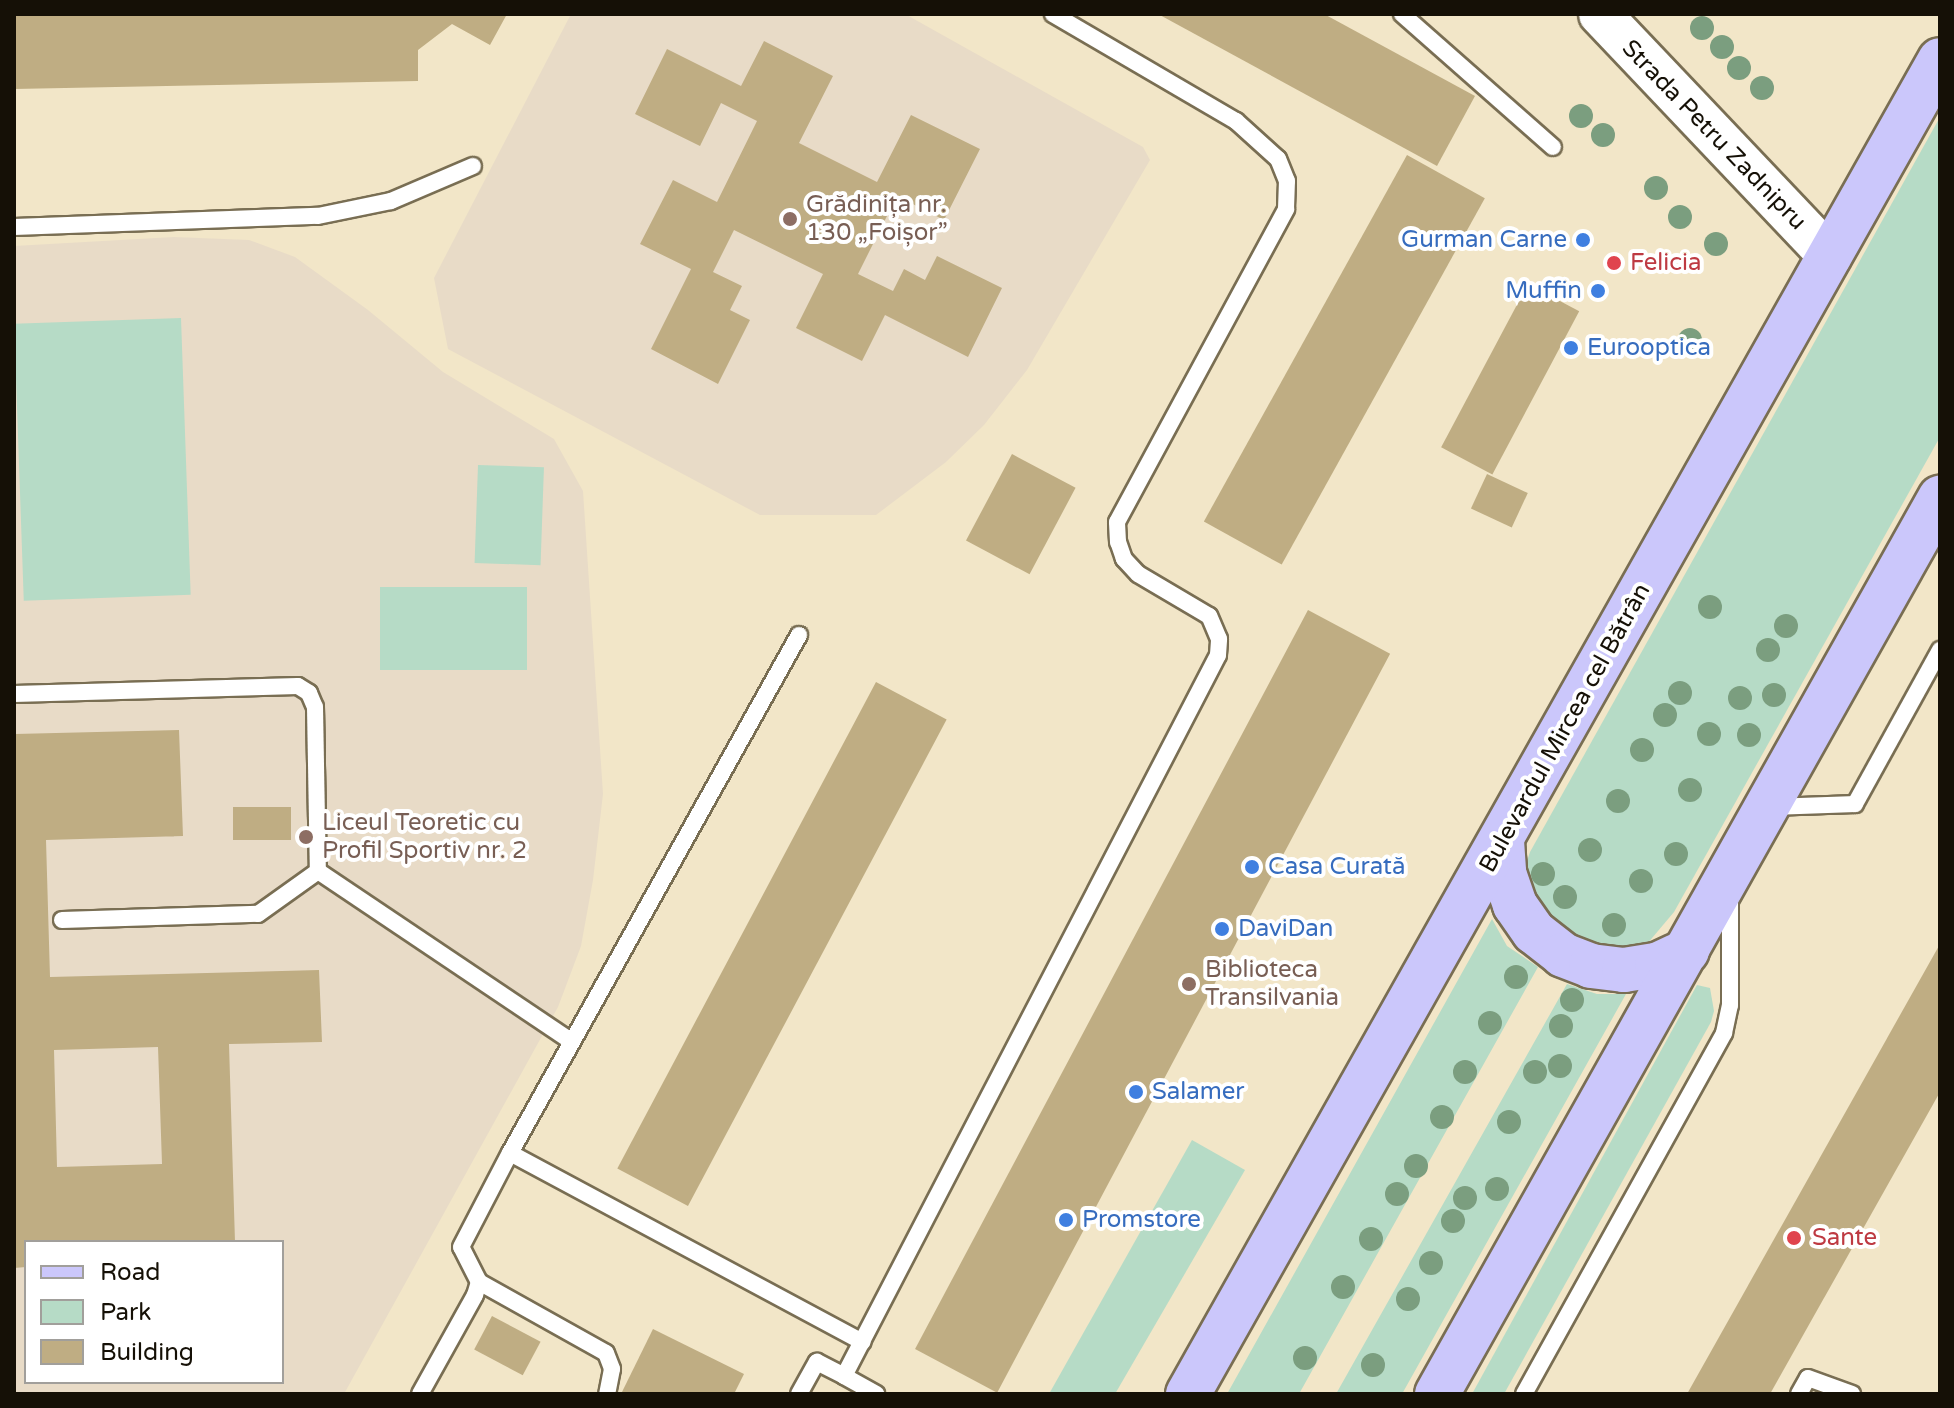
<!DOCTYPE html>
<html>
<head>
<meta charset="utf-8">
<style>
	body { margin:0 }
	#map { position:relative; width:1954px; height:1408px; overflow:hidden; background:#f2e6c8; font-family:"Varela Round",sans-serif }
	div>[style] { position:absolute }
	.education>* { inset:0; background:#e8dbc7 }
	.green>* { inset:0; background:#b6dbc6; transform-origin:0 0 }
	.building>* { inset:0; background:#bfad83; transform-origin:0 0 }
	.roads { filter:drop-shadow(2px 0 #796e53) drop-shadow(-2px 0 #796e53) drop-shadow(0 2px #796e53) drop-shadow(0 -2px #796e53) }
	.service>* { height:16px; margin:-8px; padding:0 8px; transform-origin:8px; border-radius:8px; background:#fff }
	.tertiary>* { height:42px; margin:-21px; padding:0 21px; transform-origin:21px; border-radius:21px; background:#fff }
	.primary>* { height:44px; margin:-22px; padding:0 22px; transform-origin:22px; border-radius:22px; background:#cbc7fb }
	.trees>* { width:24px; height:24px; margin:-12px; border-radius:50%; background:#7b9e7f }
	.dots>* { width:22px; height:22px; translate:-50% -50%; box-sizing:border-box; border:4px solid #fff; border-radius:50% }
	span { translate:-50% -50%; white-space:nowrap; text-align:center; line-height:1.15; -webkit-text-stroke:8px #fff; paint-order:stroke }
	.street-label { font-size:24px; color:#151006 }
	.education-label { font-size:24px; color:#785e54 }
	.left { translate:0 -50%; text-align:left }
	.shop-label { font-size:24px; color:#366cbe }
	.right { translate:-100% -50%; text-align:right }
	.health-label { font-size:24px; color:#be3a42 }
	.frame { position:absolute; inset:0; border:16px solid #151006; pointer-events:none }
	.legend { position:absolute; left:24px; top:1240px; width:260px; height:144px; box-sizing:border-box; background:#fff; border:2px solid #a19f9b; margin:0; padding:10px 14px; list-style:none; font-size:24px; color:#151006 }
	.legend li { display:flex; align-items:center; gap:16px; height:40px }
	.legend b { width:40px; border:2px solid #a19f9b }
</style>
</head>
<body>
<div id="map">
	<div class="education">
		<div style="clip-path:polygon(571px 14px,905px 14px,1143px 147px,1150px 160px,1027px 370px,984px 425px,946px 462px,876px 515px,760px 515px,448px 349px,434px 278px)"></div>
		<div style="clip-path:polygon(evenodd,174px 237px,249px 240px,295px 257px,368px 310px,443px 372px,554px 439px,583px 491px,603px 794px,593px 880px,581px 946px,558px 1007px,344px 1394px,14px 1394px,14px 246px,174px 237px,26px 1242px,282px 1242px,282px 1382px,26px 1382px,26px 1242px)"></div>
	</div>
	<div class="green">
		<div style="clip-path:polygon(1940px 117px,1940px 437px,1674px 912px,1647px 944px,1631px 952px,1585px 944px,1541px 916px,1525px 867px,1530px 852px)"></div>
		<div style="left:181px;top:318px;width:277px;height:167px;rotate:88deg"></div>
		<div style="left:478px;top:465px;width:66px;height:98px;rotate:2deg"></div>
		<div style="left:527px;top:587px;width:83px;height:147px;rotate:90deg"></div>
		<div style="clip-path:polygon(1492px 919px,1507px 946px,1538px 967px,1299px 1394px,1227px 1394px)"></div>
		<div style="clip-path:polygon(1567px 984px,1597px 994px,1626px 994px,1402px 1394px,1336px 1394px)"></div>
		<div style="clip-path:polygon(1697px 985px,1710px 988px,1714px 1011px,1711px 1022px,1504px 1394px,1472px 1394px)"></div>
		<div style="clip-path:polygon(1192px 1140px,1245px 1170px,1115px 1394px,1049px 1394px)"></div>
	</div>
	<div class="building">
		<div style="clip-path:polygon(14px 14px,507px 14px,490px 45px,452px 24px,418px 50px,418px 81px,14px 89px)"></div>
		<div style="clip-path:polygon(1158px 14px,1324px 14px,1475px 96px,1437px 166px)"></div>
		<div style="clip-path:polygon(764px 41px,833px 76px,799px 143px,877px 182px,911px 115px,980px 149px,944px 220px,897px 196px,858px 274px,893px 291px,904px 269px,925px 280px,937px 256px,1002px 288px,968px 357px,885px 315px,862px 361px,796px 328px,823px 274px,734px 230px,713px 272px,742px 286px,730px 310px,750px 320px,718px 384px,651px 349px,691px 269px,640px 244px,673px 180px,717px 202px,757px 121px,721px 103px,700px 146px,635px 114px,667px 49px,741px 86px)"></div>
		<div style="left:1407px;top:155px;width:89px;height:419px;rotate:29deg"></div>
		<div style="left:1528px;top:284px;width:58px;height:185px;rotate:28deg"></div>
		<div style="left:1012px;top:454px;width:72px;height:98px;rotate:28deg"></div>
		<div style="left:1487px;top:474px;width:45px;height:38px;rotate:25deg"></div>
		<div style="left:1308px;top:610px;width:93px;height:837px;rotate:28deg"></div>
		<div style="left:876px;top:682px;width:80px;height:551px;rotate:28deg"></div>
		<div style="clip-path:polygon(evenodd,179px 730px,183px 836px,46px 840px,50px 977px,319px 970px,322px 1042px,229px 1044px,235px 1242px,26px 1242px,26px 1267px,14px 1268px,15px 734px,179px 730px,158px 1047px,162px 1164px,57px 1167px,54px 1050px,158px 1047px)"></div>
		<div style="left:291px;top:807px;width:33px;height:58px;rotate:90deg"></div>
		<div style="clip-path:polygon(1940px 944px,1940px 1092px,1770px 1394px,1687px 1394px)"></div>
		<div style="left:492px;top:1316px;width:55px;height:38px;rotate:28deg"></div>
		<div style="clip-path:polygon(653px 1329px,744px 1374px,734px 1394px,621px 1394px)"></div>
	</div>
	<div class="roads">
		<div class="service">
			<div style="left:1402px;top:14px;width:201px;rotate:41.4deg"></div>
			<div style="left:14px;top:227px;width:304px;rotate:-2.1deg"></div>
			<div style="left:318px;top:216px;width:75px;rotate:-11.6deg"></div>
			<div style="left:391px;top:201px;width:89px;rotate:-23.1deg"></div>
			<div style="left:799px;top:635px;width:593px;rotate:119.16deg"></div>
			<div style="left:510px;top:1153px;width:400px;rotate:28.2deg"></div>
			<div style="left:14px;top:694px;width:284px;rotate:-1.6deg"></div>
			<div style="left:298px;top:686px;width:13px;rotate:32deg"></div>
			<div style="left:309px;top:693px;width:15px;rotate:67deg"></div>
			<div style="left:315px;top:707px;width:164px;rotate:89deg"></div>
			<div style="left:1772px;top:807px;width:83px;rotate:-2.1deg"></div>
			<div style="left:1855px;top:804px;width:176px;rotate:-61.1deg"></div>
			<div style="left:318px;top:871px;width:305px;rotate:33.9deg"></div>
			<div style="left:62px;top:920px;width:196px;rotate:-1.8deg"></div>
			<div style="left:258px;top:914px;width:74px;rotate:-35.6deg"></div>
			<div style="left:479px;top:1282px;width:145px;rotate:29.2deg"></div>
			<div style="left:606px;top:1353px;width:17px;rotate:69deg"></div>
			<div style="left:612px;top:1369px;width:25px;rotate:101deg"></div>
			<div style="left:844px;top:1376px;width:37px;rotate:29deg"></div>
			<div style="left:420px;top:1394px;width:113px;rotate:-60.9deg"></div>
			<div style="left:475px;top:1295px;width:14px;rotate:-73deg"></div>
			<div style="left:479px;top:1282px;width:39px;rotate:-117deg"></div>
			<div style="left:461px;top:1247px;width:106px;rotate:-62.5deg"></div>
			<div style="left:799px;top:1394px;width:37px;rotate:-61deg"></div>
			<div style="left:817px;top:1362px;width:30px;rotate:27deg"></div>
			<div style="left:844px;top:1376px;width:812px;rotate:-62.58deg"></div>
			<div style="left:1218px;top:655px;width:16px;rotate:-86deg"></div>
			<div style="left:1219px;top:639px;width:25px;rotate:-113deg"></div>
			<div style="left:1209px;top:616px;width:82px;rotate:-149.4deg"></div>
			<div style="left:1138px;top:574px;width:21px;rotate:-133deg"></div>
			<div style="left:1124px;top:559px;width:18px;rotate:-109deg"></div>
			<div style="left:1118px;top:542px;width:20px;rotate:-93deg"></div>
			<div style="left:1117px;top:522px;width:356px;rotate:-61.6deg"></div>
			<div style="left:1286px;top:209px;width:28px;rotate:-88deg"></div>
			<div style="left:1287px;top:181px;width:24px;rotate:-112deg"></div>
			<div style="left:1278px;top:159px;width:57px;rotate:-137.9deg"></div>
			<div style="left:1236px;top:121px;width:212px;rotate:-149.7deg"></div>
			<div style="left:1524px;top:1394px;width:413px;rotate:-61deg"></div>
			<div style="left:1724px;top:1033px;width:29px;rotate:-78deg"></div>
			<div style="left:1730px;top:1005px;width:109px;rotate:-90deg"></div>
			<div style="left:1799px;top:1394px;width:18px;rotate:-61deg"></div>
			<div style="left:1808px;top:1378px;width:47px;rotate:20deg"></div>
		</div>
		<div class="tertiary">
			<div style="left:1600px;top:14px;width:334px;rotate:46.5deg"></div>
		</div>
		<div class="primary">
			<div style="left:1502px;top:841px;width:32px;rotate:86deg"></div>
			<div style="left:1504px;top:873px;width:34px;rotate:71deg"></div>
			<div style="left:1515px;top:905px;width:33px;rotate:55deg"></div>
			<div style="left:1534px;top:932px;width:37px;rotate:38deg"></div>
			<div style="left:1563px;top:955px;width:30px;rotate:21deg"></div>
			<div style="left:1591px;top:966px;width:33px;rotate:7deg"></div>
			<div style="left:1624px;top:970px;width:33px;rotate:-9deg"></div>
			<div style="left:1657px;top:965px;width:33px;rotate:-25deg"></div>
			<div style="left:1188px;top:1394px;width:1531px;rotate:-60.59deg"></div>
			<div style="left:1437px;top:1394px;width:1028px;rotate:-60.69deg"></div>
		</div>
	</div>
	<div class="trees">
		<div style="left:1702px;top:28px"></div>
		<div style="left:1722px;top:47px"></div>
		<div style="left:1739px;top:68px"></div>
		<div style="left:1762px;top:88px"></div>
		<div style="left:1581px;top:116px"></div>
		<div style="left:1603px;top:135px"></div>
		<div style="left:1656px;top:188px"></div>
		<div style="left:1680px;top:217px"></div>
		<div style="left:1716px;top:244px"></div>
		<div style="left:1690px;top:340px"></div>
		<div style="left:1710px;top:607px"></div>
		<div style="left:1786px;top:626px"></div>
		<div style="left:1768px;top:650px"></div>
		<div style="left:1680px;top:693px"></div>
		<div style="left:1774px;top:695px"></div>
		<div style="left:1740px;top:698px"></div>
		<div style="left:1665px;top:715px"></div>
		<div style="left:1709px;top:734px"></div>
		<div style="left:1749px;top:735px"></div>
		<div style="left:1642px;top:750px"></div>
		<div style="left:1690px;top:790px"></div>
		<div style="left:1618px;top:801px"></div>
		<div style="left:1590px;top:850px"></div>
		<div style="left:1676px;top:854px"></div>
		<div style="left:1543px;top:874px"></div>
		<div style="left:1641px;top:881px"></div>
		<div style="left:1565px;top:897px"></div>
		<div style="left:1614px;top:925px"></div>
		<div style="left:1516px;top:977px"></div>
		<div style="left:1572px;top:1000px"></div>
		<div style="left:1490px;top:1023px"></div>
		<div style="left:1561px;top:1026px"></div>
		<div style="left:1560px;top:1066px"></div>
		<div style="left:1465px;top:1072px"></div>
		<div style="left:1535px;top:1072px"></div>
		<div style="left:1442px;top:1117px"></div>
		<div style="left:1509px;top:1122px"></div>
		<div style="left:1416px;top:1166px"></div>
		<div style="left:1497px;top:1189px"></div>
		<div style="left:1397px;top:1194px"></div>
		<div style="left:1465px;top:1198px"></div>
		<div style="left:1453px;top:1221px"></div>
		<div style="left:1371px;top:1239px"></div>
		<div style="left:1431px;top:1263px"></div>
		<div style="left:1343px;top:1287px"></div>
		<div style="left:1408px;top:1299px"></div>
		<div style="left:1305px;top:1358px"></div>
		<div style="left:1373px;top:1365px"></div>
	</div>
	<div class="dots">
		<div style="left:790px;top:219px;background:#8d6e63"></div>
		<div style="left:1583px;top:240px;background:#3f7fe0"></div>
		<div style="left:1614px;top:263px;background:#e0444e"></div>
		<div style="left:1598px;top:291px;background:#3f7fe0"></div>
		<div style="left:1571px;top:348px;background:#3f7fe0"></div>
		<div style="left:306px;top:837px;background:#8d6e63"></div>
		<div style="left:1252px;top:867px;background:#3f7fe0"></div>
		<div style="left:1222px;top:929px;background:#3f7fe0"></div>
		<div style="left:1189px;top:984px;background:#8d6e63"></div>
		<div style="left:1136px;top:1092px;background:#3f7fe0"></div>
		<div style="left:1066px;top:1220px;background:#3f7fe0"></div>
		<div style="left:1794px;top:1238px;background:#e0444e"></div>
	</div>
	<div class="street-label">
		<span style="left:1714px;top:135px;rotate:46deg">Strada Petru Zadnipru</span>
		<span style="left:1565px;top:728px;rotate:-61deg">Bulevardul Mircea cel Bătrân</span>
	</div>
	<div class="education-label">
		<span class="left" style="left:806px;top:219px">Grădinița nr.<br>130 „Foișor”</span>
		<span class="left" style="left:322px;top:837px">Liceul Teoretic cu<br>Profil Sportiv nr. 2</span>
		<span class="left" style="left:1205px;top:984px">Biblioteca<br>Transilvania</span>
	</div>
	<div class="shop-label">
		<span class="right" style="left:1567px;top:240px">Gurman Carne</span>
		<span class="right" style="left:1582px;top:291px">Muffin</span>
		<span class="left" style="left:1587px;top:348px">Eurooptica</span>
		<span class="left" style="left:1268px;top:867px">Casa Curată</span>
		<span class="left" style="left:1238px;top:929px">DaviDan</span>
		<span class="left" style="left:1152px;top:1092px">Salamer</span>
		<span class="left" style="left:1082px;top:1220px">Promstore</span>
	</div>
	<div class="health-label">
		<span class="left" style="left:1630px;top:263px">Felicia</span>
		<span class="left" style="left:1812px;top:1238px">Sante</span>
	</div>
	<div class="frame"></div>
	<ul class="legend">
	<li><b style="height:10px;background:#cbc7fb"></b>Road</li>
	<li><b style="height:22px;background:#b6dbc6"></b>Park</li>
	<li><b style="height:22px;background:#bfad83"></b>Building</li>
	</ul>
</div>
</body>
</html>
